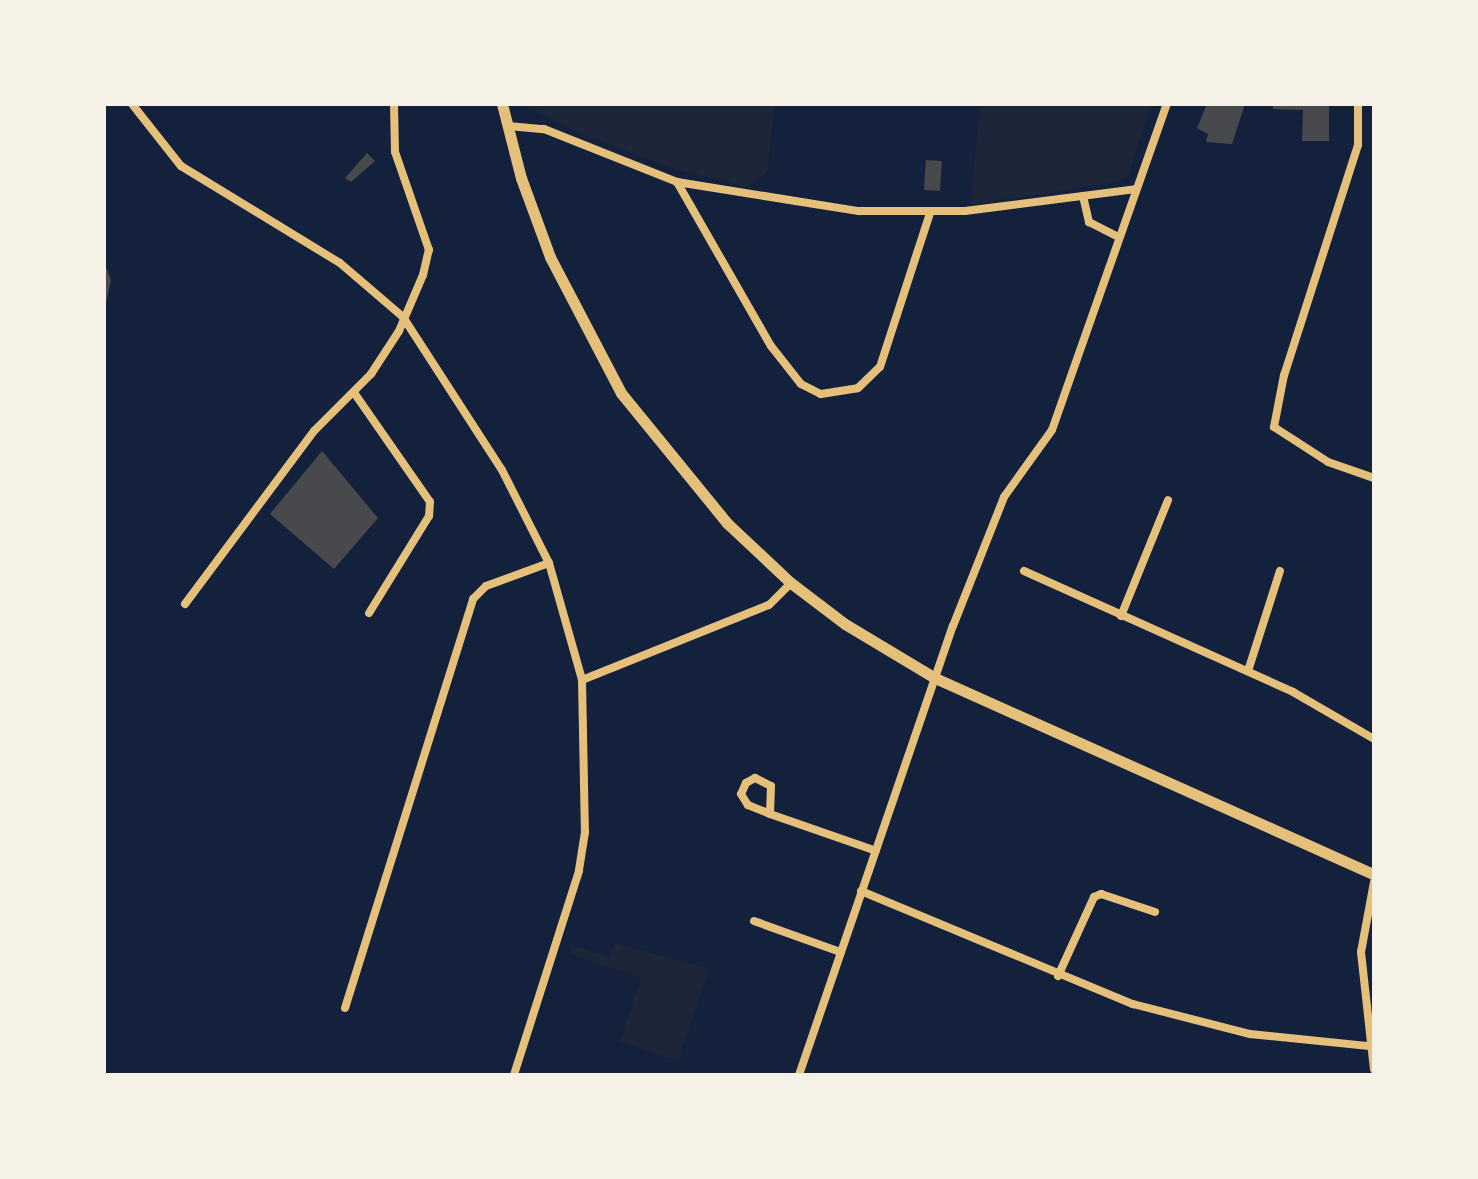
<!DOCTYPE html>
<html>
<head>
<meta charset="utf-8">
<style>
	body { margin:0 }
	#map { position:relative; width:1478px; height:1179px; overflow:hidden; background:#14213d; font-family:Helvetica,sans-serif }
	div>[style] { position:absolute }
	.green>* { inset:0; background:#1d2539 }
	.building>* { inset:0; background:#48494c; transform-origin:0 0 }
	.minor>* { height:8px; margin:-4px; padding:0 4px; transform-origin:4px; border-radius:4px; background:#e5c07b }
	.tertiary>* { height:11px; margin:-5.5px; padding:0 5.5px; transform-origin:5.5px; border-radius:5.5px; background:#e5c07b }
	span { translate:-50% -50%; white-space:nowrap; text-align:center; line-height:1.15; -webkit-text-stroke:7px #f6f1e7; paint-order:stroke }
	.frame { position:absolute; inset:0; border:106px solid #f6f1e7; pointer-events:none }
</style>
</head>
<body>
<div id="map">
	<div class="green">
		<div style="clip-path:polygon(523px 104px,775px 104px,767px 172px,746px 187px,674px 169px,589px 137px)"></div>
		<div style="clip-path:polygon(980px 104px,1150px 104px,1150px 106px,1129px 174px,1116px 182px,970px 205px)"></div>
		<div style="clip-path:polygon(615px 943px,709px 969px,678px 1061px,620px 1041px,641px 978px,570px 954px,572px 945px,609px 957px)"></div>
	</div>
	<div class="building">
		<div style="clip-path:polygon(1207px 104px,1245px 104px,1232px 144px,1206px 142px,1208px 134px,1197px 128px)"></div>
		<div style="clip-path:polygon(1273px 104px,1329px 104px,1329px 141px,1302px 141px,1303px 110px,1273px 109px)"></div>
		<div style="clip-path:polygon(367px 153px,375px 161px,351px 182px,345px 178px)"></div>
		<div style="left:926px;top:160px;width:16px;height:30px;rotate:4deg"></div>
		<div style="clip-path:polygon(104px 262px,111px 280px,105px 308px,104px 308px)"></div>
		<div style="clip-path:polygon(322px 451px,378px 518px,334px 569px,270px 514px)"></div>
	</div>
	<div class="minor">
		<div style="left:132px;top:104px;width:79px;rotate:51.7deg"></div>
		<div style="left:181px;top:166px;width:186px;rotate:31.4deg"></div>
		<div style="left:340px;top:263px;width:83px;rotate:40.6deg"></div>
		<div style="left:403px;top:317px;width:182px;rotate:57.1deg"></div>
		<div style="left:502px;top:470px;width:104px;rotate:63.2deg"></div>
		<div style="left:549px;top:563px;width:122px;rotate:74.2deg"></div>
		<div style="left:582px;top:680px;width:152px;rotate:88.9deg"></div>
		<div style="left:585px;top:832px;width:39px;rotate:99deg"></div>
		<div style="left:579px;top:871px;width:214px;rotate:107.7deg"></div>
		<div style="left:1358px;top:104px;width:41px;rotate:90deg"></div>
		<div style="left:1358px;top:145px;width:242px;rotate:107.8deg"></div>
		<div style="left:1284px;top:375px;width:53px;rotate:100.9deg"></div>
		<div style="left:1274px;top:427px;width:64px;rotate:32.9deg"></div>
		<div style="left:1328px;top:462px;width:49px;rotate:19.2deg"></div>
		<div style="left:507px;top:126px;width:37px;rotate:5deg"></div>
		<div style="left:544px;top:129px;width:143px;rotate:21.7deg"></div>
		<div style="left:677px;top:182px;width:184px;rotate:9.1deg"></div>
		<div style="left:859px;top:211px;width:106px"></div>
		<div style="left:965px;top:211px;width:172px;rotate:-7.3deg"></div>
		<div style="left:677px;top:182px;width:189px;rotate:60.2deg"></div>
		<div style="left:771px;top:346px;width:48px;rotate:51.7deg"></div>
		<div style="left:801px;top:384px;width:22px;rotate:27deg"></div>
		<div style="left:821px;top:394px;width:37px;rotate:-9deg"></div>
		<div style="left:858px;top:388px;width:30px;rotate:-44deg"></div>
		<div style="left:880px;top:367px;width:162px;rotate:-72deg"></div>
		<div style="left:1083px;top:196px;width:27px;rotate:77deg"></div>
		<div style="left:1089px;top:222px;width:33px;rotate:27deg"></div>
		<div style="left:355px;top:394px;width:131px;rotate:55.2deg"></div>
		<div style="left:430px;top:502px;width:14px;rotate:94deg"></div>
		<div style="left:429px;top:516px;width:114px;rotate:121.7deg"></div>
		<div style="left:1024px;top:571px;width:295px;rotate:24.2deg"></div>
		<div style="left:1293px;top:692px;width:94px;rotate:30.1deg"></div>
		<div style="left:185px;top:604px;width:216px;rotate:-53.3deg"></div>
		<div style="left:314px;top:431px;width:81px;rotate:-45deg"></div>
		<div style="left:371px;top:374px;width:51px;rotate:-56.9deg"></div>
		<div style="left:399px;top:331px;width:61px;rotate:-66.8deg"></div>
		<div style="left:423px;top:275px;width:26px;rotate:-77deg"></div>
		<div style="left:429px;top:250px;width:104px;rotate:-109.1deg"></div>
		<div style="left:395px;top:152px;width:48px;rotate:-91.2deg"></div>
		<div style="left:1121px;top:616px;width:125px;rotate:-67.9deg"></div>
		<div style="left:1248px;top:671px;width:105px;rotate:-72.3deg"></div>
		<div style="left:582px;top:680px;width:201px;rotate:-21.9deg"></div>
		<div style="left:769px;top:605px;width:31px;rotate:-45deg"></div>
		<div style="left:770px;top:814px;width:28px;rotate:-88deg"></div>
		<div style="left:771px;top:786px;width:18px;rotate:-153deg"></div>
		<div style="left:755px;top:778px;width:10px;rotate:151deg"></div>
		<div style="left:746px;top:783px;width:12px;rotate:114deg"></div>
		<div style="left:741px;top:794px;width:13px;rotate:58deg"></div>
		<div style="left:748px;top:805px;width:24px;rotate:22deg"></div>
		<div style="left:770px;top:814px;width:112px;rotate:19.2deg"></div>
		<div style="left:1374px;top:882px;width:71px;rotate:100.5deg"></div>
		<div style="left:1361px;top:952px;width:118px;rotate:83.7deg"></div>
		<div style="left:861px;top:891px;width:295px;rotate:22.6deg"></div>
		<div style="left:1133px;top:1004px;width:121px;rotate:14.4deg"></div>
		<div style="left:1250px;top:1034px;width:120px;rotate:5.8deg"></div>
		<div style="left:754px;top:921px;width:91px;rotate:19.8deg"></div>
		<div style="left:1058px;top:976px;width:87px;rotate:-65.5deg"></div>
		<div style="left:1094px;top:897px;width:8px;rotate:-23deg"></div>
		<div style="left:1101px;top:894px;width:57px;rotate:18.4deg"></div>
		<div style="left:345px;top:1008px;width:429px;rotate:-72.6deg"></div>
		<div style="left:473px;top:599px;width:18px;rotate:-45deg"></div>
		<div style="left:486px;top:586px;width:67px;rotate:-20.1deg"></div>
		<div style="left:799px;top:1075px;width:475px;rotate:-71.1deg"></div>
		<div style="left:953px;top:626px;width:139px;rotate:-68.4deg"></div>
		<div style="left:1004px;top:497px;width:82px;rotate:-54.4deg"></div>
		<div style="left:1052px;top:430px;width:346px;rotate:-70.6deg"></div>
	</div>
	<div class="tertiary">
		<div style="left:502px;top:104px;width:76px;rotate:75.6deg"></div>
		<div style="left:521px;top:178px;width:84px;rotate:69.8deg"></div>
		<div style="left:550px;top:257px;width:153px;rotate:62.4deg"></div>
		<div style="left:621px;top:393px;width:168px;rotate:50.8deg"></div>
		<div style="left:727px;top:523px;width:88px;rotate:43.2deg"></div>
		<div style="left:791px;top:583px;width:68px;rotate:37.2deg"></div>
		<div style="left:845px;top:624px;width:105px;rotate:31deg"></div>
		<div style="left:935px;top:678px;width:481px;rotate:24.1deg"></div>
	</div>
	<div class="frame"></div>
</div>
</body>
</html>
